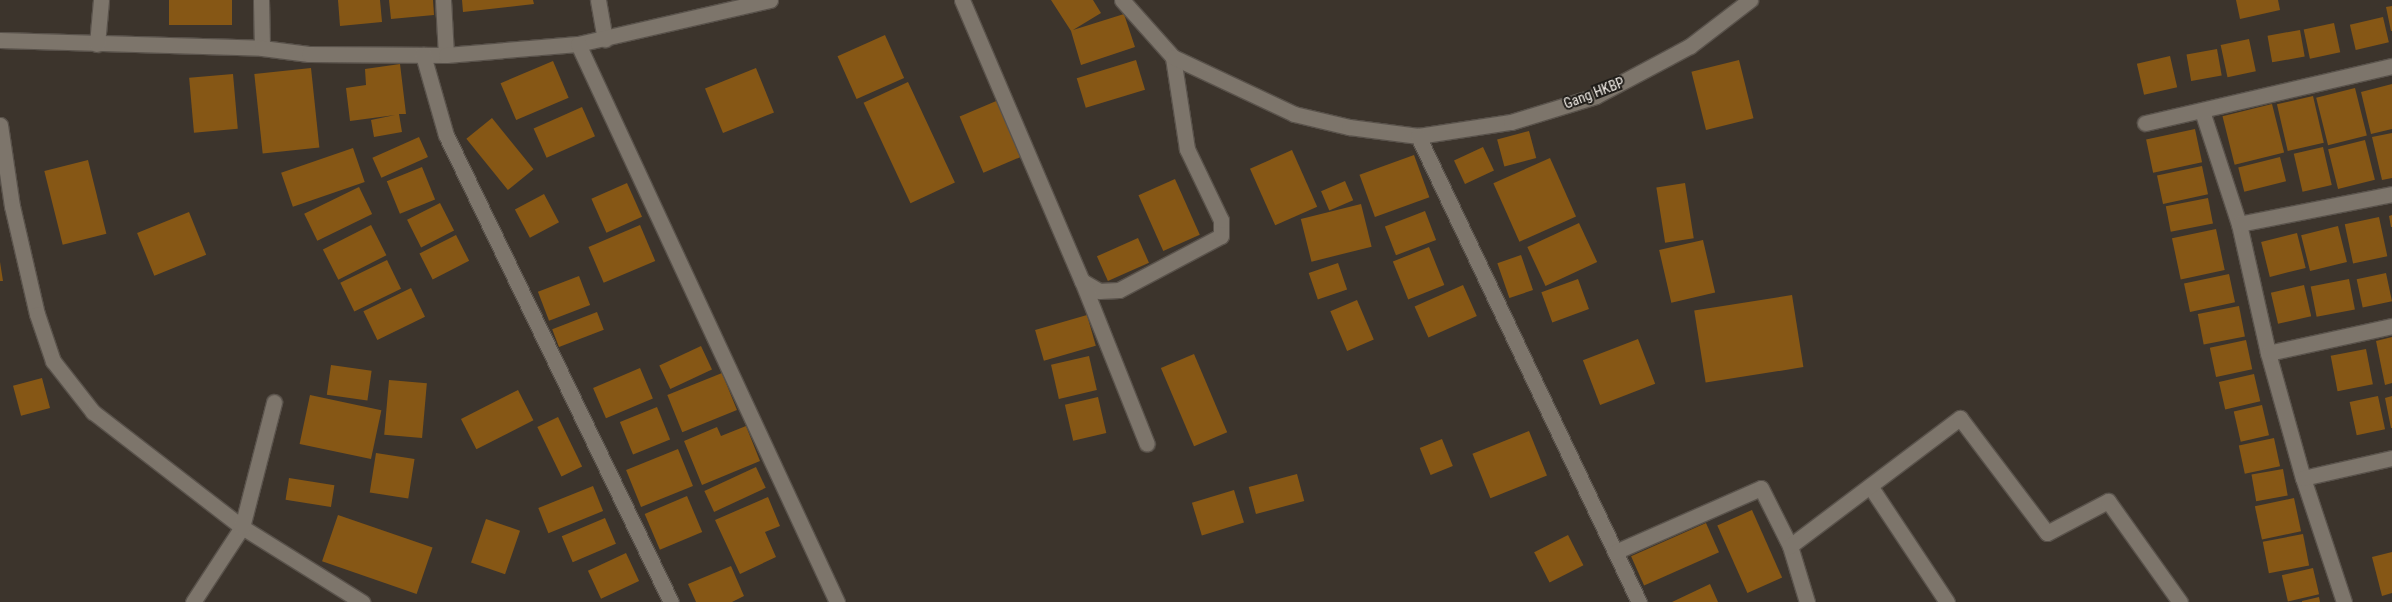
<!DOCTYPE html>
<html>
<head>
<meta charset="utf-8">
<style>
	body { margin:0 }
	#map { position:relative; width:2392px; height:602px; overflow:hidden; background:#3c342c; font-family:"Roboto Condensed",sans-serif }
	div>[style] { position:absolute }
	.building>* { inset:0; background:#865715; transform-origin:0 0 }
	.roads { filter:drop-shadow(1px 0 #59524b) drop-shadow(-1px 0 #59524b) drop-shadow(0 1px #59524b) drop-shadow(0 -1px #59524b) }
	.street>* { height:15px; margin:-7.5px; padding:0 7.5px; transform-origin:7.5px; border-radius:7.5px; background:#7d756b }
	span { translate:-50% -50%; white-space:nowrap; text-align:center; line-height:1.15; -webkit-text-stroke:4px #201d19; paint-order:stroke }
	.street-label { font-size:14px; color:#f2ede7 }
</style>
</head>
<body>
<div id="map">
	<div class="building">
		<div style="left:169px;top:0;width:63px;height:25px"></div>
		<div style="clip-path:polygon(338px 0,380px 0,382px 22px,340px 26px)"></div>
		<div style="clip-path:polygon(389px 0,433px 0,434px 15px,391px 19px)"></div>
		<div style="clip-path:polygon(462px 0,533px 0,534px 4px,463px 12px)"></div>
		<div style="clip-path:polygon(1051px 0,1093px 0,1101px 13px,1073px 30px,1124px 14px,1135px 47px,1081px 65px,1071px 31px)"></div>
		<div style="clip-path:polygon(2236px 0,2278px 0,2280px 10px,2240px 19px)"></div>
		<div style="clip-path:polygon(2392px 6px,2392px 31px,2391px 31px,2386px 7px)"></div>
		<div style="left:2383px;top:17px;width:26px;height:34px;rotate:77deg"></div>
		<div style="left:2334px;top:23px;width:30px;height:31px;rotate:78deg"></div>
		<div style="left:2300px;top:30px;width:27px;height:33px;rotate:80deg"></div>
		<div style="left:885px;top:35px;width:47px;height:52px;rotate:66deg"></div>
		<div style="left:2249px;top:39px;width:33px;height:29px;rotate:78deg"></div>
		<div style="left:2217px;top:49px;width:27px;height:31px;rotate:80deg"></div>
		<div style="left:2170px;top:56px;width:32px;height:34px;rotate:77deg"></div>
		<div style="left:1136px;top:60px;width:31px;height:62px;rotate:73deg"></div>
		<div style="left:1739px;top:60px;width:60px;height:49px;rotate:76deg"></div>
		<div style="left:553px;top:61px;width:40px;height:57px;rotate:67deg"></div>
		<div style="clip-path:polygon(400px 64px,406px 114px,399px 114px,402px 132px,374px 137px,371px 120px,395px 115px,350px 121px,346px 88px,366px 85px,365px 69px)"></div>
		<div style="left:311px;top:68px;width:80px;height:57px;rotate:84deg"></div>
		<div style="left:756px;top:68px;width:48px;height:55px;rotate:68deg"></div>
		<div style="left:233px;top:74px;width:55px;height:44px;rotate:85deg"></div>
		<div style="left:908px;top:82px;width:111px;height:49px;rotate:65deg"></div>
		<div style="clip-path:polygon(2392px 84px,2392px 129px,2371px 134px,2361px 92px)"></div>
		<div style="left:2355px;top:88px;width:49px;height:40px;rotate:76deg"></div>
		<div style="left:2313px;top:96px;width:48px;height:37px;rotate:77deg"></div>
		<div style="left:1001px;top:99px;width:61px;height:45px;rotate:67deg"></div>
		<div style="left:2272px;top:104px;width:50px;height:51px;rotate:76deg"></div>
		<div style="left:582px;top:107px;width:32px;height:53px;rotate:66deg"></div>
		<div style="left:492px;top:118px;width:66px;height:33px;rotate:51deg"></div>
		<div style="left:2195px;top:129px;width:34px;height:50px;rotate:78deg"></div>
		<div style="left:1529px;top:131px;width:28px;height:33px;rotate:75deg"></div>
		<div style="clip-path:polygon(2392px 133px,2392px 178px,2382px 180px,2372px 137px)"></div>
		<div style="left:419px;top:137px;width:22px;height:51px;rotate:66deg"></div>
		<div style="left:2365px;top:140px;width:41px;height:38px;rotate:76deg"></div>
		<div style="left:1483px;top:147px;width:26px;height:32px;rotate:65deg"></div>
		<div style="left:2323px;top:147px;width:39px;height:30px;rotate:77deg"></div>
		<div style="left:353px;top:148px;width:36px;height:76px;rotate:71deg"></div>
		<div style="left:1292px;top:150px;width:62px;height:46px;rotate:66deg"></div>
		<div style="left:1414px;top:155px;width:45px;height:58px;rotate:70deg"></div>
		<div style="left:2280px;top:157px;width:25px;height:43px;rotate:76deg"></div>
		<div style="left:1550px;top:158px;width:64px;height:62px;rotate:66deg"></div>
		<div style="left:88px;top:160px;width:76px;height:45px;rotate:76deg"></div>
		<div style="left:2202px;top:166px;width:29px;height:46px;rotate:78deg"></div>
		<div style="left:422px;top:167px;width:35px;height:38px;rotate:68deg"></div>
		<div style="left:1175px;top:179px;width:61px;height:40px;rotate:66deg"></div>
		<div style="left:1345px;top:181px;width:21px;height:26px;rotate:67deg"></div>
		<div style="left:627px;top:183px;width:37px;height:39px;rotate:66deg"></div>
		<div style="left:1685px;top:183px;width:56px;height:29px;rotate:81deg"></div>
		<div style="left:359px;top:187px;width:30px;height:61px;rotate:64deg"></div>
		<div style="left:544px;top:194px;width:32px;height:33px;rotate:62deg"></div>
		<div style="left:2208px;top:198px;width:26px;height:43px;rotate:79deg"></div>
		<div style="left:440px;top:203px;width:31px;height:37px;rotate:63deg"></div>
		<div style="left:1361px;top:204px;width:44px;height:62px;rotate:76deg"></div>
		<div style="left:1425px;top:211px;width:31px;height:43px;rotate:69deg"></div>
		<div style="left:189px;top:212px;width:46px;height:56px;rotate:68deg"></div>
		<div style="clip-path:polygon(2392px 215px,2392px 227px,2391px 227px,2389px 216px)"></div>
		<div style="left:2379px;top:217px;width:40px;height:35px;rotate:78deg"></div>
		<div style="left:1579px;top:223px;width:43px;height:57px;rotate:65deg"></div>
		<div style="left:371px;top:225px;width:34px;height:54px;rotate:63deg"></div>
		<div style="left:640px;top:225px;width:39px;height:56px;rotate:67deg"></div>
		<div style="left:2338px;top:226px;width:37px;height:38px;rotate:76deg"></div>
		<div style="left:2216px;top:229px;width:42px;height:45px;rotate:78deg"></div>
		<div style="left:2297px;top:233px;width:36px;height:37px;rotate:76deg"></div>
		<div style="left:456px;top:235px;width:29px;height:41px;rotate:63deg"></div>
		<div style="left:1138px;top:238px;width:27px;height:45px;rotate:66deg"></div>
		<div style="left:1703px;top:240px;width:54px;height:45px;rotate:77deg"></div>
		<div style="left:1429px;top:247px;width:41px;height:39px;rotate:68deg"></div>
		<div style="left:1521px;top:255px;width:37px;height:25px;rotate:71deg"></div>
		<div style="left:387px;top:260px;width:32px;height:52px;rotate:64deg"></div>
		<div style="clip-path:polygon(0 262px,3px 281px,0 281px)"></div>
		<div style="left:1338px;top:263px;width:28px;height:31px;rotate:71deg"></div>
		<div style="left:2386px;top:273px;width:29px;height:30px;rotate:78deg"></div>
		<div style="left:2229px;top:274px;width:29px;height:46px;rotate:78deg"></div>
		<div style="left:579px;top:276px;width:31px;height:44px;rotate:69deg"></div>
		<div style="left:1578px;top:279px;width:32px;height:39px;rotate:70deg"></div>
		<div style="left:2349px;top:279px;width:31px;height:39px;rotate:79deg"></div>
		<div style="left:1463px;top:285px;width:34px;height:53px;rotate:66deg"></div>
		<div style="left:2304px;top:285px;width:32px;height:34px;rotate:77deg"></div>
		<div style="left:411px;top:288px;width:32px;height:53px;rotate:64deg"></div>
		<div style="left:1792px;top:295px;width:73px;height:99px;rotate:81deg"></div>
		<div style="left:1357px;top:300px;width:43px;height:29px;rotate:67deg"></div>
		<div style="left:2239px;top:306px;width:31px;height:42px;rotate:79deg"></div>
		<div style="left:597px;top:312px;width:19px;height:48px;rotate:69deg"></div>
		<div style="left:1087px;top:315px;width:32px;height:54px;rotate:74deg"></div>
		<div style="clip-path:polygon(2392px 337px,2392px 383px,2385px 385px,2376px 341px)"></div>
		<div style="left:1638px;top:339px;width:48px;height:59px;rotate:69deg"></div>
		<div style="left:2246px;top:340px;width:30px;height:37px;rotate:78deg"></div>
		<div style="left:701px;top:346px;width:26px;height:46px;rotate:65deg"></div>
		<div style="left:2366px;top:349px;width:36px;height:36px;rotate:79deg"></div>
		<div style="left:1194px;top:354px;width:85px;height:36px;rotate:67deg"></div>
		<div style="left:1089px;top:356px;width:35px;height:39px;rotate:77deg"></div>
		<div style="left:331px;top:365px;width:41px;height:30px;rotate:8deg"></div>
		<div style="left:640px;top:368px;width:33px;height:51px;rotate:67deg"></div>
		<div style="left:722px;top:373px;width:40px;height:59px;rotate:68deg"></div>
		<div style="left:2254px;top:374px;width:28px;height:36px;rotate:77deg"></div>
		<div style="left:42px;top:378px;width:31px;height:30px;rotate:75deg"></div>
		<div style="left:389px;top:380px;width:38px;height:55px;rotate:5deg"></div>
		<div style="left:518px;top:390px;width:34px;height:64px;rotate:63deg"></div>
		<div style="left:310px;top:395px;width:73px;height:50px;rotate:12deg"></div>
		<div style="left:2378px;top:396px;width:34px;height:29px;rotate:78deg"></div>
		<div style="clip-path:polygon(2392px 396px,2392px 428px,2391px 428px,2385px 398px)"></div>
		<div style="left:1098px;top:397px;width:37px;height:34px;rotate:77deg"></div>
		<div style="left:2262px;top:405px;width:31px;height:29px;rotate:77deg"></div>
		<div style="left:657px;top:407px;width:35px;height:40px;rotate:68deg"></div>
		<div style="left:558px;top:417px;width:55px;height:23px;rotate:64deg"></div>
		<div style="clip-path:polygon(746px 426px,760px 461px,702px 485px,684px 441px,717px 427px,721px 436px)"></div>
		<div style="left:1529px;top:431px;width:48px;height:61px;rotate:68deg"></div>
		<div style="left:2274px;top:438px;width:29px;height:36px;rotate:78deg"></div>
		<div style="left:1442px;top:439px;width:29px;height:24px;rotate:68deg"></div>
		<div style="left:678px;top:449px;width:40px;height:56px;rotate:68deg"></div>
		<div style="left:376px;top:453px;width:39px;height:40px;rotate:9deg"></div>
		<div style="left:756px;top:467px;width:23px;height:57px;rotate:65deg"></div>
		<div style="left:2283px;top:469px;width:27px;height:32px;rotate:80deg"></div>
		<div style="left:1297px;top:474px;width:28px;height:50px;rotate:75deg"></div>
		<div style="left:289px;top:478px;width:46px;height:22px;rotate:9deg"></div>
		<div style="left:593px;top:486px;width:27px;height:59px;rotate:68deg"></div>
		<div style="left:1234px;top:490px;width:34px;height:44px;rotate:73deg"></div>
		<div style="left:687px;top:496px;width:39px;height:46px;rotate:67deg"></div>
		<div style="clip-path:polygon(768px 497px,780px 526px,765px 532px,776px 557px,740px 574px,715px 520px)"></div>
		<div style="left:2294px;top:498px;width:34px;height:40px;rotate:78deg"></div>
		<div style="left:1752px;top:510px;width:74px;height:38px;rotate:66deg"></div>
		<div style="left:338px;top:515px;width:100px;height:49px;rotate:19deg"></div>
		<div style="left:605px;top:518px;width:28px;height:47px;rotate:67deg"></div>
		<div style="left:486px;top:519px;width:36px;height:46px;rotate:19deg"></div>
		<div style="left:1706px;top:523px;width:32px;height:82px;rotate:66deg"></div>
		<div style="left:2303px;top:534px;width:32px;height:41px;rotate:79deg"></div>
		<div style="left:1568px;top:535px;width:34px;height:38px;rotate:63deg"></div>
		<div style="clip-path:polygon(2392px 552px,2392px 593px,2382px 596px,2372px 557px)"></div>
		<div style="left:626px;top:553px;width:31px;height:42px;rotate:65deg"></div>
		<div style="clip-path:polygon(731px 566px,744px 596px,732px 602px,696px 602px,688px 584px)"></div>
		<div style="left:2313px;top:568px;width:27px;height:32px;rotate:77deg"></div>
		<div style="clip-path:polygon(1710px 584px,1718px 602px,1672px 602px)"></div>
		<div style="clip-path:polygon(2319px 597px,2320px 602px,2302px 602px,2302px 601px)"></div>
	</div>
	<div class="roads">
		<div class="street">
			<div style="left:261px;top:0;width:48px;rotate:88.8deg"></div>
			<div style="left:443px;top:0;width:55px;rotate:86.9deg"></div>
			<div style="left:598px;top:0;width:40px;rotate:80deg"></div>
			<div style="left:962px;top:0;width:306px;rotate:66.9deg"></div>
			<div style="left:1082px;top:281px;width:20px;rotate:30deg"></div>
			<div style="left:1099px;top:291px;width:20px;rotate:-3deg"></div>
			<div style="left:1119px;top:290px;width:115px;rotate:-27.9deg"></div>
			<div style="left:1221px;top:236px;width:16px;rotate:-90deg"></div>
			<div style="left:1221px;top:220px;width:79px;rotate:-115.6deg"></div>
			<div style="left:1187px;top:149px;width:93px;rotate:-98.7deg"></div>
			<div style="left:1122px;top:0;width:76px;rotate:48.2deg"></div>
			<div style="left:1173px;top:57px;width:134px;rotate:25.2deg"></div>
			<div style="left:1294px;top:114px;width:57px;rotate:13.3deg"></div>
			<div style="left:1349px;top:127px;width:70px;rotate:7.4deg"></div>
			<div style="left:1418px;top:136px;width:94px;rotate:-8.6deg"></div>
			<div style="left:1511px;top:122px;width:89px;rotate:-17deg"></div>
			<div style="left:1596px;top:96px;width:106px;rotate:-28deg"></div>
			<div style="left:1690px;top:46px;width:76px;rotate:-37.5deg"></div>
			<div style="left:0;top:40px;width:262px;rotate:1.7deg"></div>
			<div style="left:262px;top:48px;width:47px;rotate:7.3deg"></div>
			<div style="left:309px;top:54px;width:137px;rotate:0.4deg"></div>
			<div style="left:446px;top:55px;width:132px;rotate:-4.8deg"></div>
			<div style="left:578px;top:44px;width:197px;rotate:-12.9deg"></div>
			<div style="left:97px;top:44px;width:44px;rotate:-84.8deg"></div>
			<div style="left:578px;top:44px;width:615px;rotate:65.1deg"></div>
			<div style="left:423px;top:55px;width:83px;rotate:74deg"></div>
			<div style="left:446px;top:135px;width:518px;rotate:64.28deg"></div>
			<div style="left:2202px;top:111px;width:119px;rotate:71.9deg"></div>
			<div style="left:2239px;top:224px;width:132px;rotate:77.3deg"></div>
			<div style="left:2268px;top:353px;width:130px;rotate:74.4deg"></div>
			<div style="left:2303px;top:478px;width:131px;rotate:71.7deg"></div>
			<div style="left:2145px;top:123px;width:253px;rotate:-13deg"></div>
			<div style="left:0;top:125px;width:82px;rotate:81.6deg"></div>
			<div style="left:12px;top:206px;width:111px;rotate:77deg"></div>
			<div style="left:37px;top:314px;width:50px;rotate:71.2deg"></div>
			<div style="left:53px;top:361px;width:65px;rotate:51.9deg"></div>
			<div style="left:93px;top:412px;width:188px;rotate:37.7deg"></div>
			<div style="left:242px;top:527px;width:142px;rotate:32deg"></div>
			<div style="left:1418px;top:136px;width:516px;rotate:64.63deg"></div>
			<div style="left:2239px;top:224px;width:156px;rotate:-11.1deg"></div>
			<div style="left:1082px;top:281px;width:175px;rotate:68.3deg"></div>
			<div style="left:2268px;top:353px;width:127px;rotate:-12.3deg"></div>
			<div style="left:2303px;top:478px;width:91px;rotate:-12.7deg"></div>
			<div style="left:1870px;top:486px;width:139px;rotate:56.4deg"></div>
			<div style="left:1790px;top:546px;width:59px;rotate:73.1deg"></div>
			<div style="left:1615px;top:552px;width:159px;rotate:-23.7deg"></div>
			<div style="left:1761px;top:488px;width:65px;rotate:63.4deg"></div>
			<div style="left:1790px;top:546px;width:213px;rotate:-37deg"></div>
			<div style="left:1960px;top:418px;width:144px;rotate:52.9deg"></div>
			<div style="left:2047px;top:533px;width:69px;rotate:-27.7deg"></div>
			<div style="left:2108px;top:501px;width:124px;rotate:54.5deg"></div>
			<div style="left:193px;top:602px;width:90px;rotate:-56.8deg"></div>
			<div style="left:242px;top:527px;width:129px;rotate:-75.6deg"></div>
		</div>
	</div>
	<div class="street-label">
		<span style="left:1594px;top:93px;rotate:-21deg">Gang HKBP</span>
	</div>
</div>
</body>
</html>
